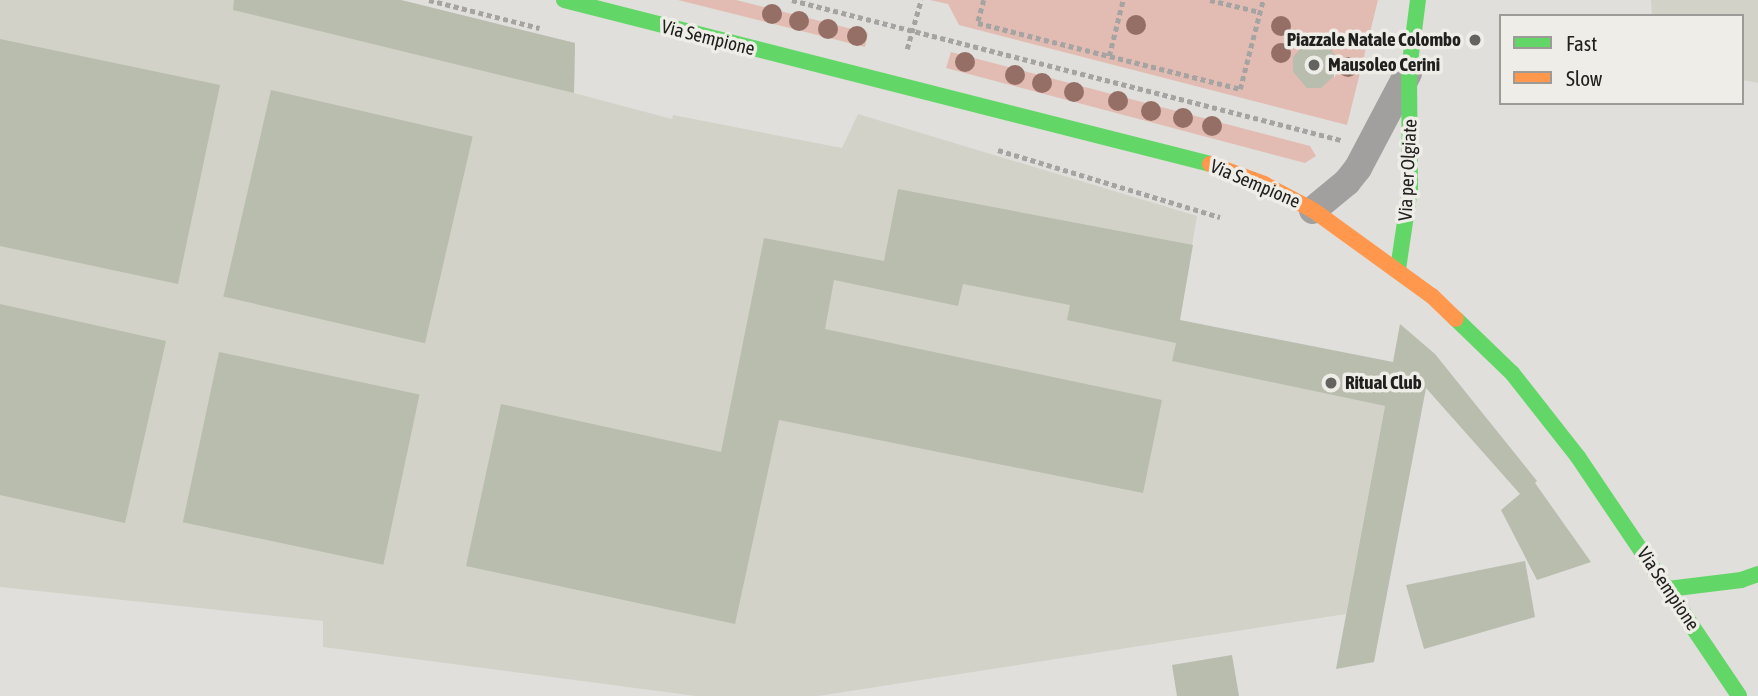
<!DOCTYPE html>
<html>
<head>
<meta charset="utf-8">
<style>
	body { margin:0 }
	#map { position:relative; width:1758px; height:696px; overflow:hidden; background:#e0dfdb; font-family:"Asap Condensed",sans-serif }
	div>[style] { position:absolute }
	.built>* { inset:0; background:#d3d2c8 }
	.green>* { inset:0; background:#e2bcb2 }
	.building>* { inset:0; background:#b8bdae; transform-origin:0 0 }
	.path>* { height:4.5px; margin-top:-2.25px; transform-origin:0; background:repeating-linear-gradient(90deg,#a5a4a3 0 5px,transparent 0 8.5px) }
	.street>* { height:28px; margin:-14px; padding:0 14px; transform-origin:14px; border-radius:14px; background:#a1a09f }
	.fast>* { height:16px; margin:-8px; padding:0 8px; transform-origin:8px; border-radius:8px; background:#63d668 }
	.slow>* { height:16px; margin:-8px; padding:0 8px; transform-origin:8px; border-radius:8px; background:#ff974d }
	.trees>* { width:20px; height:20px; margin:-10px; border-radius:50%; background:#956f66 }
	.dots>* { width:19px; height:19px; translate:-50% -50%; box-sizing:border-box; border:4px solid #efede7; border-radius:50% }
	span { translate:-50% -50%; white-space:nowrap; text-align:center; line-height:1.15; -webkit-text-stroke:7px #efede7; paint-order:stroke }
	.street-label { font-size:19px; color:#20201e }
	.poi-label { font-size:19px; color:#20201e; font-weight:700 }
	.right { translate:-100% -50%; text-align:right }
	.left { translate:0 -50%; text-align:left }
	.legend { position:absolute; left:1499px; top:14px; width:245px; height:91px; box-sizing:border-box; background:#efede7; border:2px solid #9c9b97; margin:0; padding:9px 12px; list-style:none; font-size:21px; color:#20201e }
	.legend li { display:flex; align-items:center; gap:14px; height:35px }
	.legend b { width:35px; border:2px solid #9c9b97 }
</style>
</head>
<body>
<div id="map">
	<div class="built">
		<div style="clip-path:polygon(0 0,401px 0,575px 43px,574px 93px,672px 119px,673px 115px,842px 148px,858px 114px,1197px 216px,1173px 361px,1385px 406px,1346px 614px,818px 696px,696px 696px,323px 647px,323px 621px,0 587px)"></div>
		<div style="clip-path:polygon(1651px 0,1758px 0,1758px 83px,1742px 80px,1742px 16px,1652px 16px)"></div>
	</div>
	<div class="green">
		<div style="clip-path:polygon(678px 0,736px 0,868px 33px,865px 47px)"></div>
		<div style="clip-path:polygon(930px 0,1378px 0,1347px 125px,959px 25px,948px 4px)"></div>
		<div style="clip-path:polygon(951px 52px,1310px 146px,1316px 156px,1305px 163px,946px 68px)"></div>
	</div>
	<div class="building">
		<div style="clip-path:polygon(234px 0,401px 0,575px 43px,574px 93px,233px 10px)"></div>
		<div style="clip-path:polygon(0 39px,220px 85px,178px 284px,0 246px)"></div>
		<div style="clip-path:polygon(1325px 39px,1337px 59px,1336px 74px,1321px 88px,1307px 88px,1293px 72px,1293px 57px,1304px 45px)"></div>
		<div style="left:271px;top:90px;width:207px;height:212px;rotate:13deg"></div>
		<div style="clip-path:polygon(898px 189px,1193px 245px,1180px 320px,1393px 362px,1400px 324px,1435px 354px,1537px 481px,1535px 483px,1591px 562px,1537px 580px,1501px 510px,1520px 494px,1426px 388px,1374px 662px,1336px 669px,1385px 406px,1172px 361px,1176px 343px,1067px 320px,1070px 305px,963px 284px,958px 306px,834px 280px,825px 329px,1162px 400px,1143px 493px,779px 420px,735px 624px,466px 566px,501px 404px,721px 452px,764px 238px,884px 261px)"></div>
		<div style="clip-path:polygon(0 304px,166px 341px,125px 523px,0 495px)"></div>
		<div style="left:219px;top:352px;width:205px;height:174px;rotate:12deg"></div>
		<div style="clip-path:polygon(1525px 561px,1535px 617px,1424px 649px,1406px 585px)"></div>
		<div style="clip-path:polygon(1232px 655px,1239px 696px,1177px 696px,1172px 665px)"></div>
	</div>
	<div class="path">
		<div style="left:429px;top:0;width:114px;rotate:14.2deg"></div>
		<div style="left:792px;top:0;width:567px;rotate:14.31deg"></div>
		<div style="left:984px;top:0;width:24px;rotate:105deg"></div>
		<div style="left:978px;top:23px;width:270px;rotate:14.1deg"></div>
		<div style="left:1240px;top:89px;width:92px;rotate:-75.5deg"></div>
		<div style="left:1210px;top:0;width:51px;rotate:13.5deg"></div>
		<div style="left:907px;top:49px;width:51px;rotate:-74.1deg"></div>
		<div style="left:1109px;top:56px;width:58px;rotate:-76deg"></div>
		<div style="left:998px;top:150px;width:232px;rotate:16.8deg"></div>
	</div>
	<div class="street">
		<div style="left:1313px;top:210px;width:44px;rotate:-39.5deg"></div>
		<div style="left:1347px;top:182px;width:18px;rotate:-52deg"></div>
		<div style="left:1358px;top:168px;width:107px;rotate:-62.2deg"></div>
	</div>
	<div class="fast">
		<div style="left:564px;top:0;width:666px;rotate:14.24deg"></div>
		<div style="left:1398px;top:269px;width:81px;rotate:-81.5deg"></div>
		<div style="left:1410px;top:189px;width:119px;rotate:-90.5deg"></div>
		<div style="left:1409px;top:70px;width:71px;rotate:-82.7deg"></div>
		<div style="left:1456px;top:319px;width:78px;rotate:44deg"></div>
		<div style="left:1512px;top:373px;width:107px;rotate:51.8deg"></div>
		<div style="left:1578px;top:457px;width:288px;rotate:56deg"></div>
		<div style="left:1668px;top:589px;width:74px;rotate:-7deg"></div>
		<div style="left:1741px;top:580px;width:18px;rotate:-19deg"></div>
	</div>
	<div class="slow">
		<div style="left:1210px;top:164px;width:58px;rotate:20.3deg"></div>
		<div style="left:1264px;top:184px;width:55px;rotate:28deg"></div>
		<div style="left:1313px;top:210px;width:147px;rotate:35.9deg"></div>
		<div style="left:1432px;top:296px;width:33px;rotate:44deg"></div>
	</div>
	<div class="trees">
		<div style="left:772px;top:14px"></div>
		<div style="left:799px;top:21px"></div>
		<div style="left:1136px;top:25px"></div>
		<div style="left:1281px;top:26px"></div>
		<div style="left:828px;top:29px"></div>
		<div style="left:857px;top:36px"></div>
		<div style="left:1281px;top:53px"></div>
		<div style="left:965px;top:62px"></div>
		<div style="left:1348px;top:67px"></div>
		<div style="left:1015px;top:75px"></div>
		<div style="left:1042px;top:83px"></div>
		<div style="left:1074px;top:92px"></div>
		<div style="left:1118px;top:101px"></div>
		<div style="left:1151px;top:111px"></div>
		<div style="left:1183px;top:118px"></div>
		<div style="left:1212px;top:126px"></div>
	</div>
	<div class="dots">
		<div style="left:1475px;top:40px;background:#636360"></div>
		<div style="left:1314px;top:65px;background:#636360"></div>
		<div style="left:1331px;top:383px;background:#636360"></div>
	</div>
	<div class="street-label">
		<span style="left:708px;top:38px;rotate:14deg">Via Sempione</span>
		<span style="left:1408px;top:170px;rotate:-87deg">Via per Olgiate</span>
		<span style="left:1255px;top:184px;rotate:23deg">Via Sempione</span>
		<span style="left:1668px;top:589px;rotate:56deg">Via Sempione</span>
	</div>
	<div class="poi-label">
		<span class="right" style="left:1461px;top:40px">Piazzale Natale Colombo</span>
		<span class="left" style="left:1328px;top:65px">Mausoleo Cerini</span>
		<span class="left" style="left:1345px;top:383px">Ritual Club</span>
	</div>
	<ul class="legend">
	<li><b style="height:9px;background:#63d668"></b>Fast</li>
	<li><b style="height:9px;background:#ff974d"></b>Slow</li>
	</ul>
</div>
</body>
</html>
